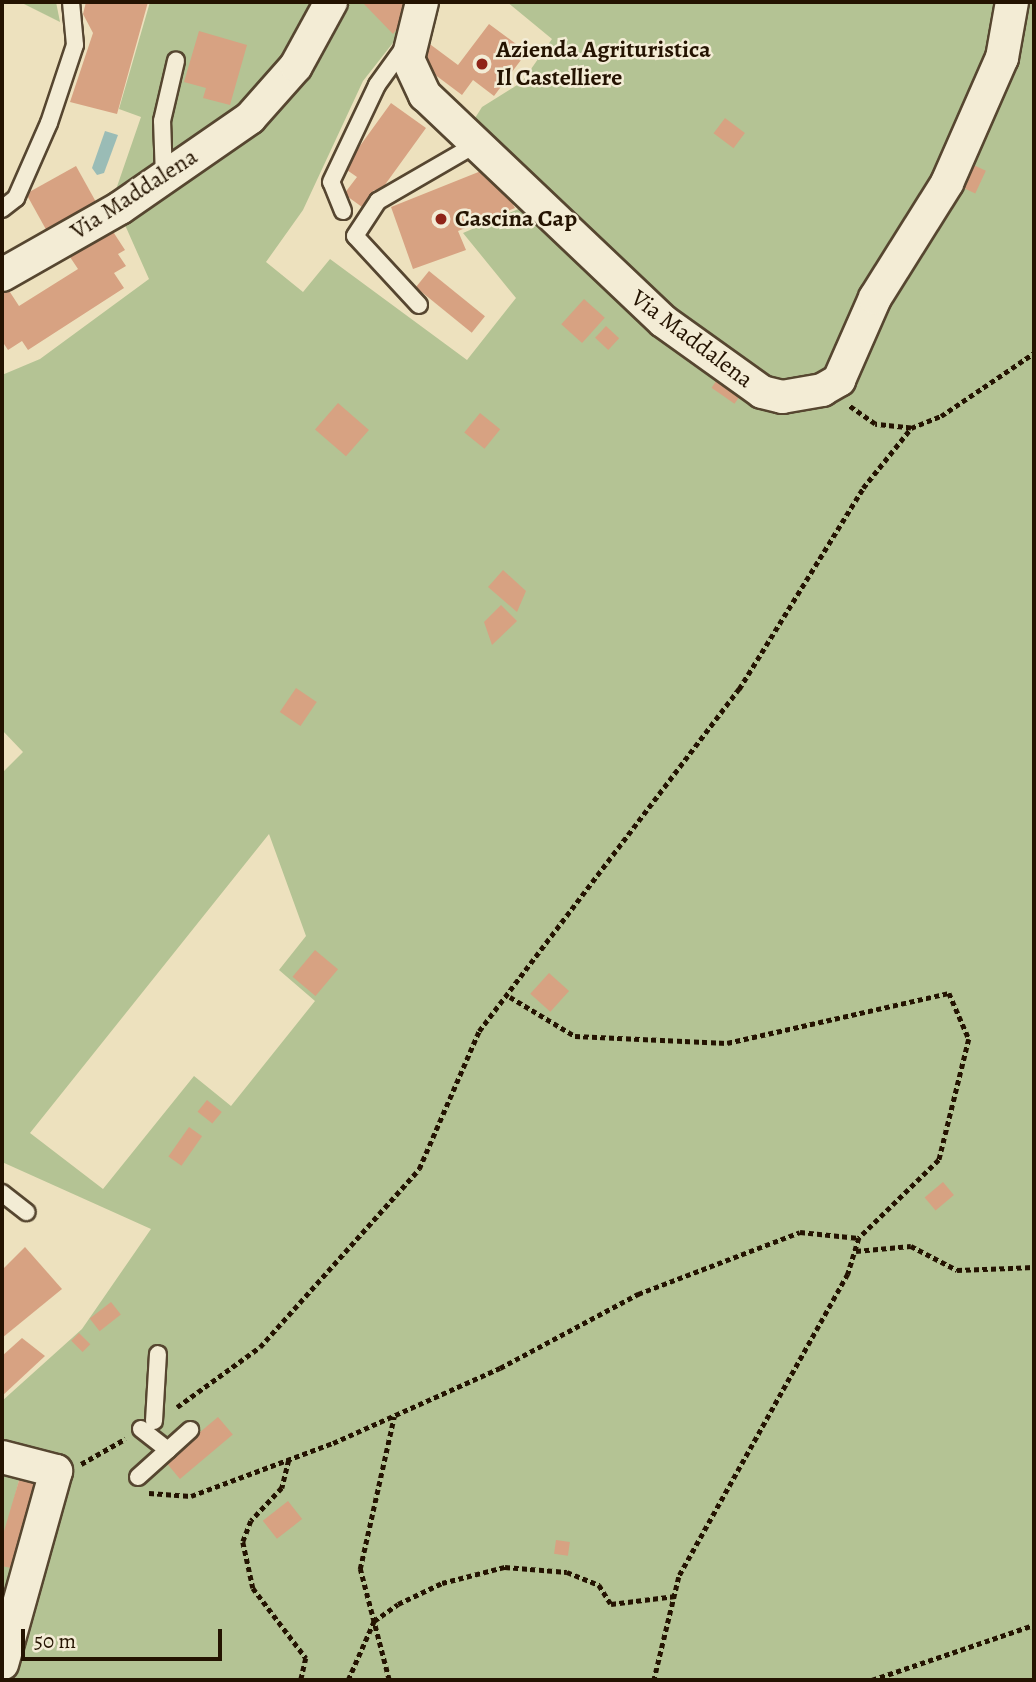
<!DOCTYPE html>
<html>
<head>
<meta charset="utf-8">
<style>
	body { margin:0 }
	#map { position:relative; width:1036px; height:1682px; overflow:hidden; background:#ede1be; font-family:Alegreya,serif }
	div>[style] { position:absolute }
	.green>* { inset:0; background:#b4c394 }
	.water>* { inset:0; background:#9abcb6 }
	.building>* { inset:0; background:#d7a282; transform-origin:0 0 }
	.path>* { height:4.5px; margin-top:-2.25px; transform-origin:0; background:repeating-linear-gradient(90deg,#241301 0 5px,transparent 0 8.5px) }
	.roads { filter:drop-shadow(2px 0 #564630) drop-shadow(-2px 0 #564630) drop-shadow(0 2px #564630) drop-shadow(0 -2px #564630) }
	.service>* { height:16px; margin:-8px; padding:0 8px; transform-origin:8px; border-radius:8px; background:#f3ecd5 }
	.minor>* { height:32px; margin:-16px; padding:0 16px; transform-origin:16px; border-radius:16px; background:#f3ecd5 }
	.dots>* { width:19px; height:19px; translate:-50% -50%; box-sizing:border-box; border:4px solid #f3ecd5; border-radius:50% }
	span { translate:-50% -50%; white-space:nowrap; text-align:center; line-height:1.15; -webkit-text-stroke:5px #f3ecd5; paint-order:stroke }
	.poi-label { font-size:24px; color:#241301; font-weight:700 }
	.left { translate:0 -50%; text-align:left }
	.street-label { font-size:24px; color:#241301 }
	.frame { position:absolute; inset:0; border:4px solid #241301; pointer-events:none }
	.scale { position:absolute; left:21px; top:1629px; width:201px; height:32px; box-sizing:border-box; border:4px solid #241301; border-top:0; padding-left:9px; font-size:21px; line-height:24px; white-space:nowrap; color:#241301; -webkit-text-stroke:5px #f3ecd5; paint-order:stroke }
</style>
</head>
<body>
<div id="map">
	<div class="green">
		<div style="clip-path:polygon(20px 2px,56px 2px,60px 22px)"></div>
		<div style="clip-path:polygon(150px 2px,320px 2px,259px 97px,111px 204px,141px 117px,119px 109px)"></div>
		<div style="clip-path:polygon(evenodd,344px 2px,415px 2px,407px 25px,363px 81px,303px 210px,266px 262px,303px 292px,330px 259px,467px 360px,516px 298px,463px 233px,530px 204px,645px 294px,470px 126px,482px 107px,522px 82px,552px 39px,507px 2px,1034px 2px,1034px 1680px,2px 1680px,2px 1553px,39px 1563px,60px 1458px,2px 1449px,2px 1401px,82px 1329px,151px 1229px,2px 1162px,2px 773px,23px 752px,2px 730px,2px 375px,40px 359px,149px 279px,121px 216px,285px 102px,344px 2px,269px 834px,306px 936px,279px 970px,315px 1001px,231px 1106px,194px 1076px,103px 1189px,30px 1133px,269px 834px)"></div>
		<div style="clip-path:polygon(2px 1465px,21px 1473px,2px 1545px)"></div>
	</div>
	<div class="water">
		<div style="clip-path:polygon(105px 131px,118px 135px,104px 173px,97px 175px,92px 168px)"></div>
	</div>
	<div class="building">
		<div style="clip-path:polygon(86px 2px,148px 2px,117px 114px,70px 102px,93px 33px,83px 14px)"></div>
		<div style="clip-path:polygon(362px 2px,404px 2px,413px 9px,393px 34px)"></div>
		<div style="clip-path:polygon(489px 24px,527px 52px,494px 96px,473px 80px,462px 95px,414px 59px,427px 42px,458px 65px)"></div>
		<div style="clip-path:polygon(199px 31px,247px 45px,230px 105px,203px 98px,206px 88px,184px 82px)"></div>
		<div style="clip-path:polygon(391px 103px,426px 128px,379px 193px,374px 190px,362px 207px,344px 194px,357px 177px,344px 168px)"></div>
		<div style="left:725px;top:118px;width:25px;height:19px;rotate:37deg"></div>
		<div style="left:965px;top:161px;width:23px;height:25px;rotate:25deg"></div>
		<div style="left:76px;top:166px;width:49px;height:57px;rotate:61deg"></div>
		<div style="clip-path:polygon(491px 167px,515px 208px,458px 231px,466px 250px,413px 269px,391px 207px)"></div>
		<div style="clip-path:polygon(110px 227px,125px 250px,118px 254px,126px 266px,114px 273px,124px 288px,28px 350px,22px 341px,8px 350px,2px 341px,2px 289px,6px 286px,19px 306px,78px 269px,68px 254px)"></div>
		<div style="left:429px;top:271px;width:72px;height:21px;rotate:39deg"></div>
		<div style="left:584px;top:299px;width:28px;height:34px;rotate:42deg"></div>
		<div style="left:606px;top:326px;width:18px;height:16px;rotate:43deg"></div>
		<div style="left:719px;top:377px;width:28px;height:13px;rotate:35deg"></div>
		<div style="left:338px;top:403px;width:41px;height:35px;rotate:41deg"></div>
		<div style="left:480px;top:413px;width:26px;height:25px;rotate:39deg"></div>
		<div style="clip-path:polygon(503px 570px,526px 591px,517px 612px,488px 587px)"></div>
		<div style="clip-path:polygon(501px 605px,517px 621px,492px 645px,484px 622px)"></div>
		<div style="left:296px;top:688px;width:25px;height:29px;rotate:34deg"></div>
		<div style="left:315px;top:950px;width:30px;height:35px;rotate:40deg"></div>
		<div style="left:549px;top:973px;width:27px;height:28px;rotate:42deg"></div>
		<div style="left:207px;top:1100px;width:19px;height:15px;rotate:39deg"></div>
		<div style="left:189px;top:1127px;width:16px;height:36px;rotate:35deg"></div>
		<div style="left:943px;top:1182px;width:17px;height:24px;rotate:50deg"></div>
		<div style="clip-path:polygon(25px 1247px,62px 1289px,2px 1338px,2px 1270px)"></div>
		<div style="left:111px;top:1302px;width:16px;height:27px;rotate:52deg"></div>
		<div style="left:79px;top:1333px;width:16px;height:11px;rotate:45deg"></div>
		<div style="clip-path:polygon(22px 1338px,45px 1356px,2px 1396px,2px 1356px)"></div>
		<div style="left:218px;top:1417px;width:23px;height:69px;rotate:50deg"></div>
		<div style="clip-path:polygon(20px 1477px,37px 1482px,11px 1568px,2px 1566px,2px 1538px)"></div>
		<div style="left:288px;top:1501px;width:23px;height:32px;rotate:52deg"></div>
		<div style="left:556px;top:1540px;width:14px;height:14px;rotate:8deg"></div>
	</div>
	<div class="path">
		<div style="left:911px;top:428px;width:32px;rotate:-22deg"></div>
		<div style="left:941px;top:416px;width:112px;rotate:-34.1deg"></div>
		<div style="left:510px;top:997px;width:76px;rotate:31deg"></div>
		<div style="left:575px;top:1036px;width:152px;rotate:2.6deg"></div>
		<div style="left:727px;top:1043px;width:228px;rotate:-12.7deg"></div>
		<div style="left:949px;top:993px;width:50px;rotate:66.5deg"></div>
		<div style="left:969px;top:1039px;width:125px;rotate:103.9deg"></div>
		<div style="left:939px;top:1160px;width:112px;rotate:135.7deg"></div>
		<div style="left:856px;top:1251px;width:55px;rotate:-5.2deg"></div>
		<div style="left:911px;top:1246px;width:52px;rotate:27.6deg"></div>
		<div style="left:957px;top:1270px;width:77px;rotate:-2.2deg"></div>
		<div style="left:177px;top:1407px;width:102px;rotate:-35.9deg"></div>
		<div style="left:260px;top:1347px;width:239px;rotate:-48.2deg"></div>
		<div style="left:419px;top:1169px;width:150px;rotate:-66.5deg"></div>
		<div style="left:479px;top:1031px;width:430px;rotate:-52.8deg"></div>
		<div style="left:739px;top:689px;width:236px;rotate:-58.3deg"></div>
		<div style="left:863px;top:488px;width:77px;rotate:-51.3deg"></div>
		<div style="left:911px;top:428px;width:36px;rotate:-174deg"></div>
		<div style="left:875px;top:424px;width:32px;rotate:-145deg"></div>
		<div style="left:289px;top:1460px;width:29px;rotate:104deg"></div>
		<div style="left:282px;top:1488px;width:45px;rotate:133.2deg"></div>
		<div style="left:251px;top:1521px;width:22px;rotate:111deg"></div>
		<div style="left:243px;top:1542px;width:47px;rotate:77.7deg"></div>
		<div style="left:253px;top:1588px;width:88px;rotate:52.9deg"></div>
		<div style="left:306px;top:1658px;width:23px;rotate:103deg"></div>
		<div style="left:81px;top:1464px;width:51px;rotate:-29.6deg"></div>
		<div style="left:149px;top:1493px;width:42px;rotate:4.1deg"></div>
		<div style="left:191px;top:1496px;width:152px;rotate:-20.5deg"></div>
		<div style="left:333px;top:1443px;width:183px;rotate:-24.2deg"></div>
		<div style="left:500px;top:1368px;width:157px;rotate:-28.2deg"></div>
		<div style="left:638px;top:1294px;width:173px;rotate:-20.9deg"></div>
		<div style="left:800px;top:1232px;width:59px;rotate:5.8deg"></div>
		<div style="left:859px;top:1238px;width:38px;rotate:107deg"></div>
		<div style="left:848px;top:1274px;width:347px;rotate:119.2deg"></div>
		<div style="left:679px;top:1577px;width:106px;rotate:103.6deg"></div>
		<div style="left:348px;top:1680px;width:64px;rotate:-66.2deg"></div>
		<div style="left:374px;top:1621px;width:29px;rotate:-35deg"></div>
		<div style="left:398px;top:1604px;width:49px;rotate:-25.5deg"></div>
		<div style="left:442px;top:1583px;width:65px;rotate:-14.3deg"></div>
		<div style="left:505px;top:1567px;width:62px;rotate:4.6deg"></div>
		<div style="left:567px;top:1572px;width:35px;rotate:22deg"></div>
		<div style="left:599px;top:1585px;width:22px;rotate:58deg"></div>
		<div style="left:611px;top:1604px;width:65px;rotate:-7deg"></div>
		<div style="left:389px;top:1680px;width:115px;rotate:-104.6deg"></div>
		<div style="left:360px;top:1569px;width:156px;rotate:-77.4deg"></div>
		<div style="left:872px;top:1680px;width:171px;rotate:-18.8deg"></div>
	</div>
	<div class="roads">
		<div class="service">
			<div style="left:164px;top:177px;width:56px;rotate:-92deg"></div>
			<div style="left:162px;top:121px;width:62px;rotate:-76.9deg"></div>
			<div style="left:2px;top:209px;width:18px;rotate:-38deg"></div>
			<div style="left:16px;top:198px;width:82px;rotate:-66.3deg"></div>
			<div style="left:49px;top:123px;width:82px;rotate:-71.6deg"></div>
			<div style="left:75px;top:45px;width:43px;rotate:-95.3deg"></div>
			<div style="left:343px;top:211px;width:31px;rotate:-112deg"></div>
			<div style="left:331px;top:182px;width:107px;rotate:-64.6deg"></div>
			<div style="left:377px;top:85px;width:49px;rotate:-54.1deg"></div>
			<div style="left:419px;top:305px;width:94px;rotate:-132.8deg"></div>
			<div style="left:355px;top:236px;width:42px;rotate:-56.7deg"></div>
			<div style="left:378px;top:201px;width:116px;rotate:-30.1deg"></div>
			<div style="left:2px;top:1193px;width:31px;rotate:38deg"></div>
			<div style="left:154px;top:1421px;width:67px;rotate:-86.6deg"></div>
			<div style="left:141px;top:1429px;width:34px;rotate:38deg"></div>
			<div style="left:168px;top:1450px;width:30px;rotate:-42deg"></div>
			<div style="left:138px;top:1477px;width:40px;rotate:-42deg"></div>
		</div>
		<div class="minor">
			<div style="left:422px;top:2px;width:59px;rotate:103.8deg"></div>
			<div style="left:408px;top:59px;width:40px;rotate:65deg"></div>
			<div style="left:425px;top:95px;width:328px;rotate:43.5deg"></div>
			<div style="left:663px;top:321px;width:122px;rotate:35.6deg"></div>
			<div style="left:762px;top:392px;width:21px;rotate:14deg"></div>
			<div style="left:782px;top:397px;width:41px;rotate:-9.9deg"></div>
			<div style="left:822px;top:390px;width:20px;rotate:-30deg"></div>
			<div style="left:839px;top:380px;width:90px;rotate:-66.3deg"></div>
			<div style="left:875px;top:298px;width:136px;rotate:-57.9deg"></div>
			<div style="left:947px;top:183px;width:137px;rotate:-66.3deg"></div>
			<div style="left:1002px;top:58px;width:57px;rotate:-79.9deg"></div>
			<div style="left:2px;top:275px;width:136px;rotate:-29.6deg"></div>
			<div style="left:120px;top:208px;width:158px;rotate:-34.7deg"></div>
			<div style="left:250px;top:118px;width:69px;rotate:-48.5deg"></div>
			<div style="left:296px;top:66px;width:73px;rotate:-61.3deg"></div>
			<div style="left:2px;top:1457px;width:56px;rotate:14.5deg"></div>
			<div style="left:56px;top:1471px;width:200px;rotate:105.6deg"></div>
		</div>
	</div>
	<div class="dots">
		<div style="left:482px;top:64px;background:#8f2418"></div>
		<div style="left:441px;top:219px;background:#8f2418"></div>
	</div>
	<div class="poi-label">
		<span class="left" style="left:496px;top:64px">Azienda Agrituristica<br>Il Castelliere</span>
		<span class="left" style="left:455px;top:219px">Cascina Cap</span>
	</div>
	<div class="street-label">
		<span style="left:134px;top:194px;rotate:-33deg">Via Maddalena</span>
		<span style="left:692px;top:339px;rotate:37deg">Via Maddalena</span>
	</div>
	<div class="frame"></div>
	<div class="scale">50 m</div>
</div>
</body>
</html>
